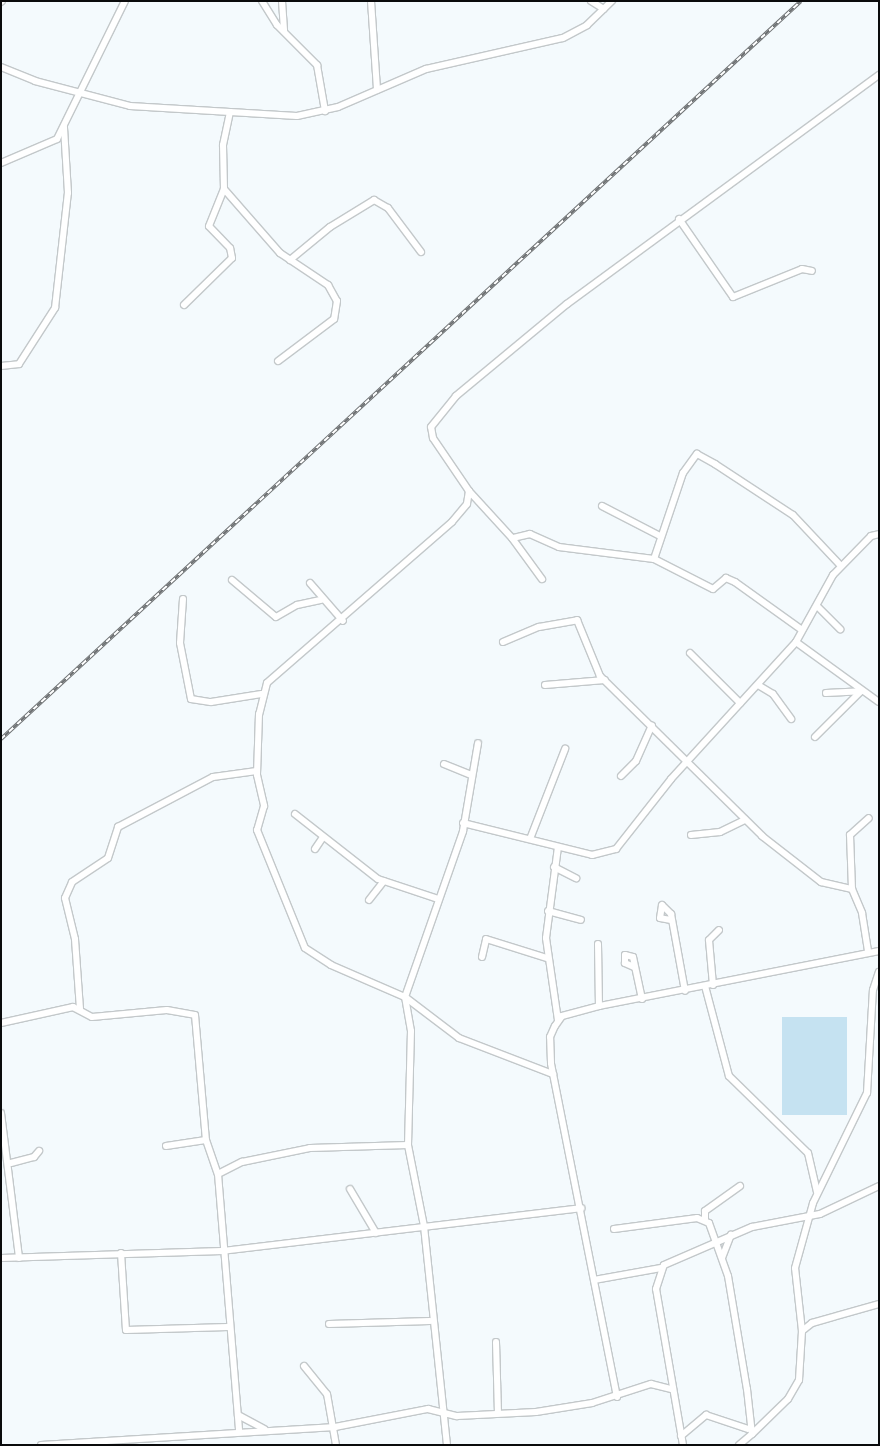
<!DOCTYPE html>
<html>
<head>
<meta charset="utf-8">
<style>
	body { margin:0 }
	#map { position:relative; width:880px; height:1446px; overflow:hidden; background:#f4fafd; font-family:"Libre Baskerville",serif }
	div>[style] { position:absolute }
	.green>* { inset:0; background:#c5e2f1; transform-origin:0 0 }
	.roads { filter:drop-shadow(1px 0 #c3c8ca) drop-shadow(-1px 0 #c3c8ca) drop-shadow(0 1px #c3c8ca) drop-shadow(0 -1px #c3c8ca) }
	.minor>* { height:6px; margin:-3px; padding:0 3px; transform-origin:3px; border-radius:3px; background:#fff }
	.rail>* { height:4px; margin-top:-2px; transform-origin:0; background:repeating-linear-gradient(90deg,#fff 0 5.5px,#6e7173 0 11px); box-sizing:border-box; border-block:1px solid #6e7173 }
	span { translate:-50% -50%; white-space:nowrap; text-align:center; line-height:1.15; -webkit-text-stroke:4px #fff; paint-order:stroke }
	.frame { position:absolute; inset:0; border:2px solid #0a0b0c; pointer-events:none }
</style>
</head>
<body>
<div id="map">
	<div class="green">
		<div style="left:782px;top:1017px;width:65px;height:98px"></div>
	</div>
	<div class="roads">
		<div class="minor">
			<div style="left:262px;top:1px;width:28px;rotate:58deg"></div>
			<div style="left:277px;top:25px;width:57px;rotate:45deg"></div>
			<div style="left:317px;top:65px;width:47px;rotate:80.1deg"></div>
			<div style="left:282px;top:1px;width:30px;rotate:86deg"></div>
			<div style="left:371px;top:1px;width:89px;rotate:86.1deg"></div>
			<div style="left:591px;top:1px;width:15px;rotate:32deg"></div>
			<div style="left:1px;top:2px;width:1px;rotate:-45deg"></div>
			<div style="left:1px;top:67px;width:37px;rotate:22deg"></div>
			<div style="left:35px;top:81px;width:98px;rotate:14.7deg"></div>
			<div style="left:130px;top:106px;width:167px;rotate:3.4deg"></div>
			<div style="left:297px;top:116px;width:42px;rotate:-12.4deg"></div>
			<div style="left:338px;top:107px;width:96px;rotate:-23.4deg"></div>
			<div style="left:426px;top:69px;width:140px;rotate:-12.8deg"></div>
			<div style="left:563px;top:38px;width:27px;rotate:-28deg"></div>
			<div style="left:587px;top:25px;width:35px;rotate:-44deg"></div>
			<div style="left:230px;top:112px;width:34px;rotate:102deg"></div>
			<div style="left:223px;top:145px;width:44px;rotate:88.7deg"></div>
			<div style="left:224px;top:189px;width:85px;rotate:48.8deg"></div>
			<div style="left:280px;top:253px;width:58px;rotate:33.7deg"></div>
			<div style="left:328px;top:285px;width:18px;rotate:61deg"></div>
			<div style="left:337px;top:301px;width:18px;rotate:99deg"></div>
			<div style="left:334px;top:319px;width:70px;rotate:143.1deg"></div>
			<div style="left:1px;top:163px;width:61px;rotate:-23.2deg"></div>
			<div style="left:57px;top:139px;width:154px;rotate:-63.8deg"></div>
			<div style="left:679px;top:219px;width:95px;rotate:55.3deg"></div>
			<div style="left:733px;top:297px;width:74px;rotate:-22.1deg"></div>
			<div style="left:802px;top:269px;width:10px;rotate:11deg"></div>
			<div style="left:290px;top:260px;width:52px;rotate:-39.5deg"></div>
			<div style="left:330px;top:227px;width:52px;rotate:-31.5deg"></div>
			<div style="left:374px;top:200px;width:16px;rotate:30deg"></div>
			<div style="left:388px;top:208px;width:55px;rotate:53.1deg"></div>
			<div style="left:184px;top:305px;width:67px;rotate:-44.4deg"></div>
			<div style="left:232px;top:258px;width:10px;rotate:-101deg"></div>
			<div style="left:230px;top:248px;width:30px;rotate:-134deg"></div>
			<div style="left:209px;top:226px;width:40px;rotate:-68deg"></div>
			<div style="left:1px;top:366px;width:18px;rotate:-6deg"></div>
			<div style="left:19px;top:364px;width:67px;rotate:-57.3deg"></div>
			<div style="left:55px;top:308px;width:116px;rotate:-83.6deg"></div>
			<div style="left:68px;top:193px;width:66px;rotate:-93.5deg"></div>
			<div style="left:469px;top:491px;width:13px;rotate:99deg"></div>
			<div style="left:467px;top:504px;width:23px;rotate:130deg"></div>
			<div style="left:452px;top:522px;width:245px;rotate:139deg"></div>
			<div style="left:267px;top:683px;width:32px;rotate:104deg"></div>
			<div style="left:259px;top:714px;width:61px;rotate:91.9deg"></div>
			<div style="left:257px;top:775px;width:32px;rotate:77deg"></div>
			<div style="left:264px;top:806px;width:25px;rotate:106deg"></div>
			<div style="left:257px;top:830px;width:127px;rotate:67.9deg"></div>
			<div style="left:305px;top:948px;width:31px;rotate:33deg"></div>
			<div style="left:331px;top:965px;width:81px;rotate:23.4deg"></div>
			<div style="left:405px;top:997px;width:68px;rotate:37.2deg"></div>
			<div style="left:459px;top:1038px;width:101px;rotate:21deg"></div>
			<div style="left:602px;top:506px;width:65px;rotate:27.3deg"></div>
			<div style="left:512px;top:538px;width:51px;rotate:53.8deg"></div>
			<div style="left:654px;top:559px;width:96px;rotate:-172.8deg"></div>
			<div style="left:559px;top:547px;width:32px;rotate:-156deg"></div>
			<div style="left:530px;top:534px;width:18px;rotate:167deg"></div>
			<div style="left:512px;top:538px;width:64px;rotate:-132.5deg"></div>
			<div style="left:469px;top:491px;width:64px;rotate:-124.2deg"></div>
			<div style="left:433px;top:438px;width:11px;rotate:-100deg"></div>
			<div style="left:431px;top:427px;width:40px;rotate:-51deg"></div>
			<div style="left:456px;top:396px;width:144px;rotate:-39.7deg"></div>
			<div style="left:567px;top:304px;width:387px;rotate:-36.3deg"></div>
			<div style="left:232px;top:580px;width:57px;rotate:40.1deg"></div>
			<div style="left:276px;top:617px;width:24px;rotate:-30deg"></div>
			<div style="left:297px;top:605px;width:25px;rotate:-12deg"></div>
			<div style="left:310px;top:583px;width:50px;rotate:49deg"></div>
			<div style="left:183px;top:599px;width:44px;rotate:93.9deg"></div>
			<div style="left:180px;top:643px;width:57px;rotate:78.9deg"></div>
			<div style="left:191px;top:699px;width:20px;rotate:9deg"></div>
			<div style="left:211px;top:702px;width:51px;rotate:-9.1deg"></div>
			<div style="left:817px;top:606px;width:33px;rotate:45deg"></div>
			<div style="left:802px;top:630px;width:82px;rotate:-144.4deg"></div>
			<div style="left:735px;top:582px;width:10px;rotate:-156deg"></div>
			<div style="left:726px;top:578px;width:17px;rotate:140deg"></div>
			<div style="left:713px;top:589px;width:66px;rotate:-153deg"></div>
			<div style="left:654px;top:559px;width:91px;rotate:-71.4deg"></div>
			<div style="left:683px;top:473px;width:24px;rotate:-54deg"></div>
			<div style="left:697px;top:454px;width:21px;rotate:29deg"></div>
			<div style="left:715px;top:464px;width:93px;rotate:33.2deg"></div>
			<div style="left:793px;top:515px;width:70px;rotate:46.7deg"></div>
			<div style="left:503px;top:642px;width:39px;rotate:-23deg"></div>
			<div style="left:539px;top:627px;width:39px;rotate:-10deg"></div>
			<div style="left:577px;top:620px;width:61px;rotate:67.7deg"></div>
			<div style="left:600px;top:676px;width:228px;rotate:44.6deg"></div>
			<div style="left:762px;top:836px;width:75px;rotate:37.9deg"></div>
			<div style="left:821px;top:882px;width:32px;rotate:13deg"></div>
			<div style="left:852px;top:889px;width:26px;rotate:67deg"></div>
			<div style="left:862px;top:913px;width:39px;rotate:81deg"></div>
			<div style="left:796px;top:642px;width:102px;rotate:35.9deg"></div>
			<div style="left:690px;top:653px;width:71px;rotate:45deg"></div>
			<div style="left:545px;top:685px;width:60px;rotate:-4.8deg"></div>
			<div style="left:758px;top:685px;width:17px;rotate:31deg"></div>
			<div style="left:773px;top:694px;width:31px;rotate:54deg"></div>
			<div style="left:826px;top:693px;width:35px;rotate:-3deg"></div>
			<div style="left:815px;top:737px;width:65px;rotate:-45deg"></div>
			<div style="left:444px;top:764px;width:29px;rotate:22deg"></div>
			<div style="left:621px;top:776px;width:21px;rotate:-45deg"></div>
			<div style="left:636px;top:761px;width:39px;rotate:-66deg"></div>
			<div style="left:295px;top:814px;width:105px;rotate:38.1deg"></div>
			<div style="left:378px;top:879px;width:63px;rotate:18.4deg"></div>
			<div style="left:463px;top:823px;width:133px;rotate:13.9deg"></div>
			<div style="left:592px;top:855px;width:25px;rotate:-14deg"></div>
			<div style="left:616px;top:849px;width:89px;rotate:-51.8deg"></div>
			<div style="left:671px;top:779px;width:185px;rotate:-47.6deg"></div>
			<div style="left:796px;top:642px;width:77px;rotate:-61.1deg"></div>
			<div style="left:833px;top:575px;width:54px;rotate:-45.7deg"></div>
			<div style="left:871px;top:536px;width:8px;rotate:-14deg"></div>
			<div style="left:691px;top:835px;width:29px;rotate:-6deg"></div>
			<div style="left:720px;top:832px;width:28px;rotate:-26deg"></div>
			<div style="left:530px;top:839px;width:97px;rotate:-68.7deg"></div>
			<div style="left:558px;top:847px;width:92px;rotate:97.5deg"></div>
			<div style="left:546px;top:938px;width:83px;rotate:81.7deg"></div>
			<div style="left:315px;top:849px;width:14px;rotate:-56deg"></div>
			<div style="left:554px;top:867px;width:25px;rotate:27deg"></div>
			<div style="left:852px;top:889px;width:54px;rotate:-92.1deg"></div>
			<div style="left:850px;top:835px;width:25px;rotate:-42deg"></div>
			<div style="left:369px;top:900px;width:24px;rotate:-52deg"></div>
			<div style="left:548px;top:911px;width:34px;rotate:15deg"></div>
			<div style="left:671px;top:920px;width:11px;rotate:-170deg"></div>
			<div style="left:660px;top:918px;width:13px;rotate:-81deg"></div>
			<div style="left:662px;top:905px;width:13px;rotate:45deg"></div>
			<div style="left:671px;top:914px;width:78px;rotate:79.7deg"></div>
			<div style="left:598px;top:944px;width:62px;rotate:89.1deg"></div>
			<div style="left:482px;top:957px;width:18px;rotate:-77deg"></div>
			<div style="left:486px;top:939px;width:64px;rotate:17.3deg"></div>
			<div style="left:634px;top:967px;width:10px;rotate:-156deg"></div>
			<div style="left:625px;top:963px;width:8px;rotate:-90deg"></div>
			<div style="left:625px;top:955px;width:8px;rotate:14deg"></div>
			<div style="left:633px;top:957px;width:43px;rotate:77.9deg"></div>
			<div style="left:713px;top:985px;width:45px;rotate:-95.1deg"></div>
			<div style="left:709px;top:940px;width:14px;rotate:-45deg"></div>
			<div style="left:705px;top:986px;width:93px;rotate:75.1deg"></div>
			<div style="left:729px;top:1076px;width:110px;rotate:44.3deg"></div>
			<div style="left:808px;top:1153px;width:40px;rotate:77deg"></div>
			<div style="left:80px;top:1009px;width:70px;rotate:-94.1deg"></div>
			<div style="left:75px;top:939px;width:42px;rotate:-103.7deg"></div>
			<div style="left:65px;top:898px;width:17px;rotate:-66deg"></div>
			<div style="left:72px;top:882px;width:43px;rotate:-33.7deg"></div>
			<div style="left:108px;top:858px;width:33px;rotate:-72deg"></div>
			<div style="left:118px;top:827px;width:107px;rotate:-27.8deg"></div>
			<div style="left:213px;top:777px;width:44px;rotate:-7.8deg"></div>
			<div style="left:1px;top:1023px;width:74px;rotate:-12.5deg"></div>
			<div style="left:73px;top:1007px;width:21px;rotate:28deg"></div>
			<div style="left:92px;top:1017px;width:75px;rotate:-5.3deg"></div>
			<div style="left:167px;top:1010px;width:28px;rotate:10deg"></div>
			<div style="left:195px;top:1015px;width:125px;rotate:85deg"></div>
			<div style="left:206px;top:1140px;width:36px;rotate:71deg"></div>
			<div style="left:218px;top:1174px;width:259px;rotate:85.3deg"></div>
			<div style="left:1px;top:1113px;width:146px;rotate:82.9deg"></div>
			<div style="left:166px;top:1146px;width:40px;rotate:-8.5deg"></div>
			<div style="left:11px;top:1163px;width:24px;rotate:-15deg"></div>
			<div style="left:34px;top:1157px;width:8px;rotate:-50deg"></div>
			<div style="left:218px;top:1174px;width:27px;rotate:-27deg"></div>
			<div style="left:242px;top:1162px;width:69px;rotate:-11.6deg"></div>
			<div style="left:310px;top:1148px;width:98px;rotate:-1.8deg"></div>
			<div style="left:350px;top:1189px;width:51px;rotate:59.4deg"></div>
			<div style="left:705px;top:1219px;width:8px;rotate:-90deg"></div>
			<div style="left:705px;top:1211px;width:43px;rotate:-35.5deg"></div>
			<div style="left:614px;top:1229px;width:84px;rotate:-7.5deg"></div>
			<div style="left:697px;top:1218px;width:13px;rotate:23deg"></div>
			<div style="left:709px;top:1223px;width:56px;rotate:70.3deg"></div>
			<div style="left:728px;top:1276px;width:115px;rotate:80.5deg"></div>
			<div style="left:747px;top:1389px;width:45px;rotate:83.7deg"></div>
			<div style="left:752px;top:1434px;width:17px;rotate:140deg"></div>
			<div style="left:121px;top:1253px;width:77px;rotate:86.3deg"></div>
			<div style="left:126px;top:1330px;width:102px;rotate:-1.7deg"></div>
			<div style="left:1px;top:1258px;width:221px;rotate:-1.8deg"></div>
			<div style="left:222px;top:1251px;width:362px;rotate:-6.8deg"></div>
			<div style="left:722px;top:1258px;width:25px;rotate:-69deg"></div>
			<div style="left:594px;top:1280px;width:68px;rotate:-10.2deg"></div>
			<div style="left:329px;top:1324px;width:101px;rotate:-1.7deg"></div>
			<div style="left:802px;top:1331px;width:13px;rotate:-39deg"></div>
			<div style="left:812px;top:1323px;width:70px;rotate:-15.8deg"></div>
			<div style="left:496px;top:1342px;width:71px;rotate:88.4deg"></div>
			<div style="left:304px;top:1366px;width:36px;rotate:51deg"></div>
			<div style="left:327px;top:1394px;width:52px;rotate:80deg"></div>
			<div style="left:617px;top:1397px;width:340px;rotate:-101.2deg"></div>
			<div style="left:551px;top:1063px;width:26px;rotate:-92deg"></div>
			<div style="left:550px;top:1037px;width:12px;rotate:-66deg"></div>
			<div style="left:555px;top:1026px;width:12px;rotate:-55deg"></div>
			<div style="left:562px;top:1016px;width:38px;rotate:-15deg"></div>
			<div style="left:599px;top:1006px;width:285px;rotate:-11.1deg"></div>
			<div style="left:238px;top:1415px;width:30px;rotate:28deg"></div>
			<div style="left:752px;top:1434px;width:50px;rotate:-44.2deg"></div>
			<div style="left:788px;top:1399px;width:22px;rotate:-60deg"></div>
			<div style="left:799px;top:1380px;width:49px;rotate:-86.5deg"></div>
			<div style="left:802px;top:1331px;width:63px;rotate:-96.3deg"></div>
			<div style="left:795px;top:1268px;width:67px;rotate:-74.5deg"></div>
			<div style="left:813px;top:1203px;width:123px;rotate:-63.9deg"></div>
			<div style="left:867px;top:1093px;width:103px;rotate:-86.7deg"></div>
			<div style="left:873px;top:990px;width:19px;rotate:-72deg"></div>
			<div style="left:681px;top:1436px;width:33px;rotate:-40deg"></div>
			<div style="left:706px;top:1415px;width:44px;rotate:18.4deg"></div>
			<div style="left:41px;top:1445px;width:295px;rotate:-3.5deg"></div>
			<div style="left:335px;top:1427px;width:95px;rotate:-11deg"></div>
			<div style="left:428px;top:1409px;width:30px;rotate:14deg"></div>
			<div style="left:457px;top:1416px;width:79px;rotate:-2.9deg"></div>
			<div style="left:536px;top:1412px;width:57px;rotate:-9.1deg"></div>
			<div style="left:592px;top:1403px;width:62px;rotate:-17.9deg"></div>
			<div style="left:651px;top:1384px;width:21px;rotate:14deg"></div>
			<div style="left:447px;top:1445px;width:220px;rotate:-96deg"></div>
			<div style="left:424px;top:1226px;width:83px;rotate:-101.2deg"></div>
			<div style="left:408px;top:1145px;width:114px;rotate:-88.5deg"></div>
			<div style="left:411px;top:1031px;width:35px;rotate:-100deg"></div>
			<div style="left:405px;top:997px;width:176px;rotate:-70.7deg"></div>
			<div style="left:463px;top:831px;width:89px;rotate:-80.3deg"></div>
			<div style="left:683px;top:1445px;width:158px;rotate:-99.8deg"></div>
			<div style="left:656px;top:1289px;width:25px;rotate:-72deg"></div>
			<div style="left:664px;top:1265px;width:96px;rotate:-23.4deg"></div>
			<div style="left:752px;top:1227px;width:69px;rotate:-10.8deg"></div>
			<div style="left:820px;top:1214px;width:65px;rotate:-25.4deg"></div>
		</div>
	</div>
	<div class="rail">
		<div style="left:1px;top:739px;width:1088px;rotate:-42.69deg"></div>
	</div>
	<div class="frame"></div>
</div>
</body>
</html>
